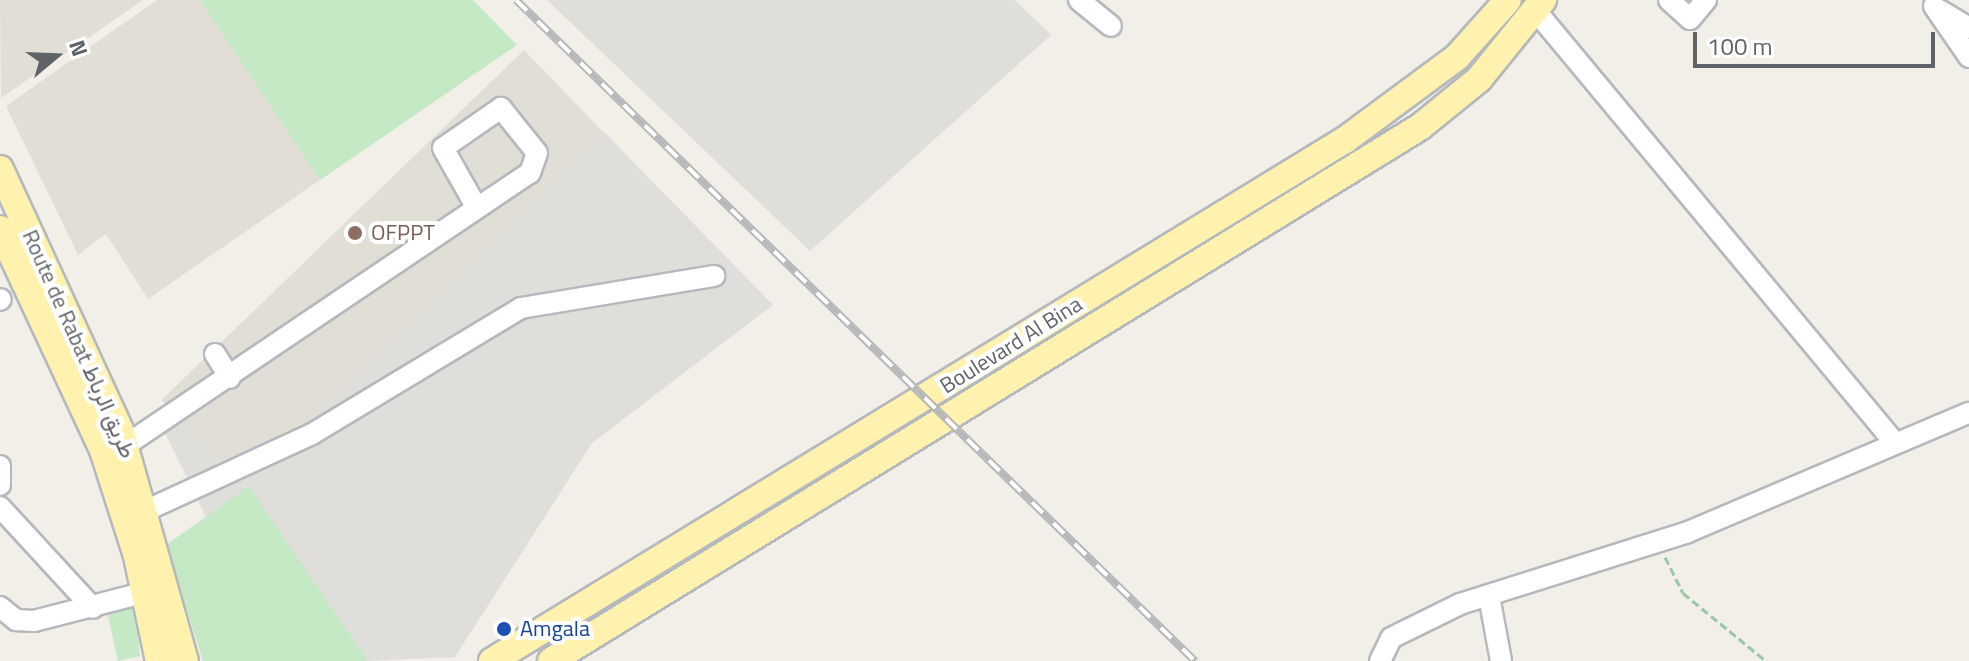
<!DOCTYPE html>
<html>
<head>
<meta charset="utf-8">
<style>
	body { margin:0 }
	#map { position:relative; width:1969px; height:661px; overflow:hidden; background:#f1efe8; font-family:"Titillium Web",Vazirmatn,sans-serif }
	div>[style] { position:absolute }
	.industrial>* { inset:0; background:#e0deda }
	.education>* { inset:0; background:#e1ded6; transform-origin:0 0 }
	.green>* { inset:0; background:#c5e8c5 }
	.path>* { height:3px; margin-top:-1.5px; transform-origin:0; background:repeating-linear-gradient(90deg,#9cc7a9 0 8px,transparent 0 12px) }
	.roads { filter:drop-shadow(2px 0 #b5b8bc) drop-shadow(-2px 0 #b5b8bc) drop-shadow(0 2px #b5b8bc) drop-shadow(0 -2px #b5b8bc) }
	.minor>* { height:20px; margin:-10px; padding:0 10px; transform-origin:10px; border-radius:10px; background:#fff }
	.major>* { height:26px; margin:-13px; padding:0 13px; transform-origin:13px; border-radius:13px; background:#fff2af }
	.rail>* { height:8px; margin-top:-4px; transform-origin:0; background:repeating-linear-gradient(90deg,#fff 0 15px,#b6b7b8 0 30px); box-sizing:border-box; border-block:2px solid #b6b7b8 }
	.dots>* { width:22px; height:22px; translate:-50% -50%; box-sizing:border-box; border:4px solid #fff; border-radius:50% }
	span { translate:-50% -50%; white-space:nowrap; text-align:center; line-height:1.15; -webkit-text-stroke:8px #fff; paint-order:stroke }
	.education-label { font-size:22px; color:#785e54 }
	.left { translate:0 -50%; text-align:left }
	.street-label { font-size:22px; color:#5f6368 }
	.transit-label { font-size:22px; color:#164399 }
	.north { position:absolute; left:16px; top:16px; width:80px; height:80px; -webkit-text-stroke:6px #fff; paint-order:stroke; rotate:71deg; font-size:22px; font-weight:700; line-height:32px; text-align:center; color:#5f6368 }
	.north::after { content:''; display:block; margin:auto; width:28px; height:36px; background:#5f6368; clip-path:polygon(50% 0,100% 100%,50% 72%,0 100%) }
	.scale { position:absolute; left:1693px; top:32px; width:242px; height:36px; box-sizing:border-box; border:4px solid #5f6368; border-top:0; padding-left:10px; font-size:24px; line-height:28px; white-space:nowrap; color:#5f6368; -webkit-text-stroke:6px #fff; paint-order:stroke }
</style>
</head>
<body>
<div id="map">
	<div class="industrial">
		<div style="clip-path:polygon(547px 0,1015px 0,1051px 35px,810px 251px)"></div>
		<div style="clip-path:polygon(604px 132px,773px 305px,592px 443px,455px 657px,368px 661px,249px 487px,206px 517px,163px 429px)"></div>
	</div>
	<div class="education">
		<div style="clip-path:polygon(0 0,143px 0,1px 98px)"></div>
		<div style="clip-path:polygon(157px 0,200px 0,320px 180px,148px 299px,106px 234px,78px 255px,6px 106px)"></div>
		<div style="left:524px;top:50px;width:115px;height:504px;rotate:46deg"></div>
	</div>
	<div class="green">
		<div style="clip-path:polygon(200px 0,473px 0,517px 45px,320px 180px)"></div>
		<div style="clip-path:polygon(249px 486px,368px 661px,203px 661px,166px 545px)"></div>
		<div style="clip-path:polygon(135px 603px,140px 656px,118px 661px,107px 611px)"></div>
	</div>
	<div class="path">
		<div style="left:1665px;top:557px;width:40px;rotate:63.4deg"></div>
		<div style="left:1683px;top:593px;width:107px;rotate:39.3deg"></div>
	</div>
	<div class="roads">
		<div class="minor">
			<div style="left:1079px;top:0;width:41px;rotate:39.1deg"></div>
			<div style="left:1669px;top:0;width:28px;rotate:42deg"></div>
			<div style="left:1690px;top:19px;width:25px;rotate:-50deg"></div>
			<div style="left:1934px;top:6px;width:62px;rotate:55.5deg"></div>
			<div style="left:1535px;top:10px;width:563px;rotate:50.26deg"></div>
			<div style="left:1941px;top:11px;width:33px;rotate:31deg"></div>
			<div style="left:0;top:300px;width:1px;rotate:-45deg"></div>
			<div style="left:215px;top:354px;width:28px;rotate:58deg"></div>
			<div style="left:126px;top:445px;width:487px;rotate:-34deg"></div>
			<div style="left:530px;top:173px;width:21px;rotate:-71deg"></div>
			<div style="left:537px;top:153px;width:58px;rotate:-128.7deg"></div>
			<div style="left:501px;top:108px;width:70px;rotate:145.4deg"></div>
			<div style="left:443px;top:148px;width:69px;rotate:60.5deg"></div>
			<div style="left:0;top:466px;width:19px;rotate:90deg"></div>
			<div style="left:0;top:507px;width:137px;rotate:47.4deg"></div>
			<div style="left:147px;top:510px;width:182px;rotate:-24.7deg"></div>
			<div style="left:312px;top:434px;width:244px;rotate:-31.1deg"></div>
			<div style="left:521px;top:308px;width:196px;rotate:-9.4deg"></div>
			<div style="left:1489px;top:596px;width:66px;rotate:79.5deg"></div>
			<div style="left:0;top:607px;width:21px;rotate:39deg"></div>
			<div style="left:16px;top:620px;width:18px;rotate:3deg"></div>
			<div style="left:34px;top:621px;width:116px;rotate:-14.5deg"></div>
			<div style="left:1380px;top:661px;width:25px;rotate:-64deg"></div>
			<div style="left:1391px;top:638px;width:77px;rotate:-26.2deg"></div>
			<div style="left:1460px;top:604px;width:239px;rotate:-17.5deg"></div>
			<div style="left:1688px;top:532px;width:305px;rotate:-23deg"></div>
		</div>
		<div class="major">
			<div style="left:0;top:169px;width:287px;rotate:65.3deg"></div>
			<div style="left:120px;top:430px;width:240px;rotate:74.3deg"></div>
			<div style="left:0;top:229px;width:244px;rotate:65deg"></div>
			<div style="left:103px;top:450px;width:111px;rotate:72.2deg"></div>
			<div style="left:137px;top:556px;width:107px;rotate:78.2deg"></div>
			<div style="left:492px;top:661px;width:1000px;rotate:-31.42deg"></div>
			<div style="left:1345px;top:140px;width:139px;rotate:-36.5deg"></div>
			<div style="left:1457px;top:57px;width:76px;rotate:-48.2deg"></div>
			<div style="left:551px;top:661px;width:1020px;rotate:-31.57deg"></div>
			<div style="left:1420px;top:127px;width:76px;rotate:-39.1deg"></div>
			<div style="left:1479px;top:79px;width:102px;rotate:-51deg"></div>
		</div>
	</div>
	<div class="rail">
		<div style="left:516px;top:0;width:948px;rotate:44.23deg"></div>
	</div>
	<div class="dots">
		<div style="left:355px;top:233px;background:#8d6e63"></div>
		<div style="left:504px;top:629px;background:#1a4fb4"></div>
	</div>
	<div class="education-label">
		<span class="left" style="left:371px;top:233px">OFPPT</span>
	</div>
	<div class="street-label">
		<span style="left:79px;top:344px;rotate:66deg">Route de Rabat طريق الرباط</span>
		<span style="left:1011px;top:345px;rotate:-32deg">Boulevard Al Bina</span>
	</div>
	<div class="transit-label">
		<span class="left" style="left:520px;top:629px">Amgala</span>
	</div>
	<div class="north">N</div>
	<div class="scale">100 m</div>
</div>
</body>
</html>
